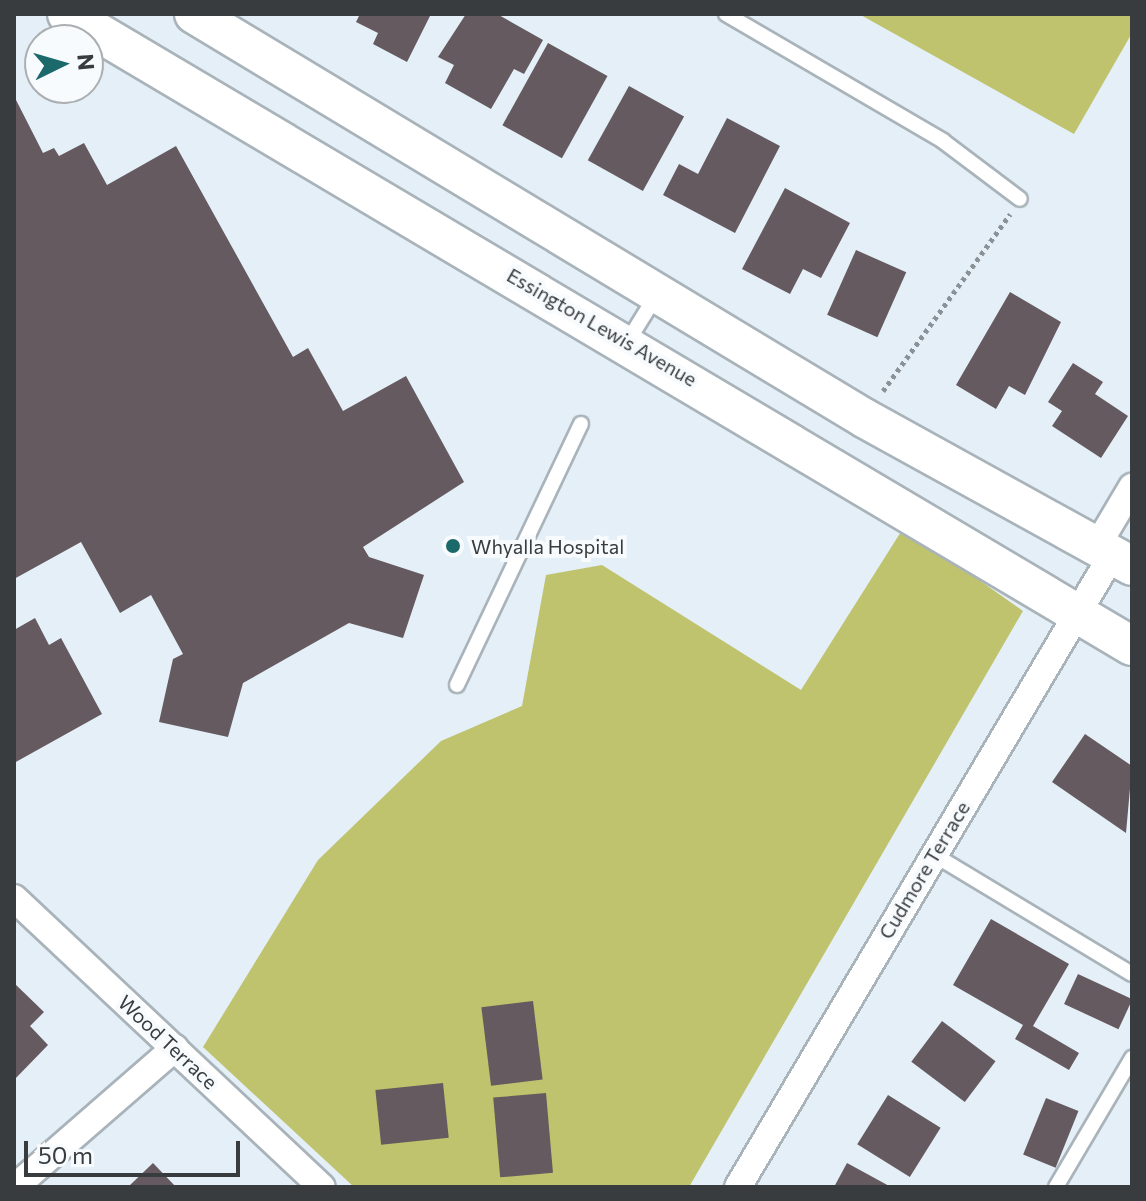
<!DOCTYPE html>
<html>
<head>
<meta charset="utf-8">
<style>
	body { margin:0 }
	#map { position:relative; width:1146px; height:1201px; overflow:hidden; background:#e5eff7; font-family:Commissioner,sans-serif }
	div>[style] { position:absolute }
	.green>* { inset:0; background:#bfc36d }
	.building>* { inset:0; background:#645a60; transform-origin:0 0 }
	.path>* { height:5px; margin-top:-2.5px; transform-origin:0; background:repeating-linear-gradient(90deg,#8b9297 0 4px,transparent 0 8px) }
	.roads { filter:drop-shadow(2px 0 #a9b3ba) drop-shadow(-2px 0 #a9b3ba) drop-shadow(0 2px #a9b3ba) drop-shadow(0 -2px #a9b3ba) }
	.lane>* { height:14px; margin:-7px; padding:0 7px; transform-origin:7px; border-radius:7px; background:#fff }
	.street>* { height:26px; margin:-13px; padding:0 13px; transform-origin:13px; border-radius:13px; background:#fff }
	.secondary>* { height:38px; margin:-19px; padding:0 19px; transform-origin:19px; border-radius:19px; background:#fff }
	.dots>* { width:22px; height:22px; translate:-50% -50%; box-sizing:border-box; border:4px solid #f7fbfe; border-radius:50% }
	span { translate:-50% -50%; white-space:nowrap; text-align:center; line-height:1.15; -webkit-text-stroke:8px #f7fbfe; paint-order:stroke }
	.street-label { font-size:20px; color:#383c3f }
	.poi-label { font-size:20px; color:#383c3f }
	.left { translate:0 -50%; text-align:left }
	.frame { position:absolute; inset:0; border:16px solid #383c3f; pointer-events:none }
	.north { position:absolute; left:24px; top:24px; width:80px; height:80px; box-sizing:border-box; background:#f7fbfe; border:2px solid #abafb2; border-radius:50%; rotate:85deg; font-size:22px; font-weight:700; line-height:32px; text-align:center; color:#383c3f }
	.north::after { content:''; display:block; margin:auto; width:28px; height:36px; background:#1b696b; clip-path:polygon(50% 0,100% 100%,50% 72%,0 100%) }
	.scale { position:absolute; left:24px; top:1141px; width:216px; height:36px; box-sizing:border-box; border:4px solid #383c3f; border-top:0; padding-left:10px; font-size:24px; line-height:28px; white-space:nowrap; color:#383c3f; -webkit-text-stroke:6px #f7fbfe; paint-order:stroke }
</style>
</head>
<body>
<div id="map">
	<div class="green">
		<div style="clip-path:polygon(859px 14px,1132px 14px,1132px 33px,1074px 134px)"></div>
		<div style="clip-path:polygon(904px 527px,1023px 611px,689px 1187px,354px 1187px,203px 1047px,318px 860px,441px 741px,522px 706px,546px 575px,602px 565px,801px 690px)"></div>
	</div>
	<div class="building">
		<div style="clip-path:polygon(360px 14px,431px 14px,407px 62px,373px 44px,378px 33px,356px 22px)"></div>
		<div style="clip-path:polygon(466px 14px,497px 14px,543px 40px,524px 74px,514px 69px,491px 109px,445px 83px,454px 65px,438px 57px)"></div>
		<div style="left:548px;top:43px;width:68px;height:94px;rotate:29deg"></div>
		<div style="left:629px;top:86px;width:63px;height:85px;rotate:29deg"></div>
		<div style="clip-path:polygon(14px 96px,43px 153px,54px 148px,59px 156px,84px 143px,107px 185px,176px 146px,293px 357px,308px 348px,343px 411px,406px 376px,464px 482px,363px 547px,369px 557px,424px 575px,403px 638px,349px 623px,243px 683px,228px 737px,159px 722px,173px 659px,183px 654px,151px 595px,120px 613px,81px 542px,14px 579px)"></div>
		<div style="clip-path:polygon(727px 118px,780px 146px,735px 233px,663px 195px,679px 164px,698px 174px)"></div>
		<div style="clip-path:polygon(785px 188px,850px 223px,821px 278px,803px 269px,790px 294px,742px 269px)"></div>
		<div style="left:856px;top:250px;width:55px;height:71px;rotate:24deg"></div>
		<div style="clip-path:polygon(1010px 292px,1061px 322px,1025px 395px,1009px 386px,996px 409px,956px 385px)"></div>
		<div style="clip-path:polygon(1073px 363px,1103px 382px,1095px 394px,1128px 416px,1101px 458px,1052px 426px,1062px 411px,1048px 402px)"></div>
		<div style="clip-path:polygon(35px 618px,49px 645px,61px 638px,102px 714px,14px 763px,14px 630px)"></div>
		<div style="clip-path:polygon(1085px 734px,1132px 766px,1126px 833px,1052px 782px)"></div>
		<div style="clip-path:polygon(991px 919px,1069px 964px,1033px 1026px,1079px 1053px,1069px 1070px,1015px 1039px,1023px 1025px,953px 985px)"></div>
		<div style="left:1078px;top:974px;width:60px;height:33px;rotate:25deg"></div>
		<div style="clip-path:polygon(14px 983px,44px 1012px,30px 1026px,48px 1045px,14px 1080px)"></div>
		<div style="left:533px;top:1001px;width:79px;height:52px;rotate:83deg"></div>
		<div style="left:942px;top:1021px;width:67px;height:51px;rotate:37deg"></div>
		<div style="left:443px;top:1083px;width:55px;height:68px;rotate:84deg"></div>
		<div style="left:546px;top:1093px;width:80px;height:53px;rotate:85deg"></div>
		<div style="left:888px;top:1095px;width:62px;height:58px;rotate:32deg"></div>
		<div style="left:1046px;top:1098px;width:35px;height:61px;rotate:22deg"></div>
		<div style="clip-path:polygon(153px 1163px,176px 1187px,128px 1187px)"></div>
		<div style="clip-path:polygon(847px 1163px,891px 1187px,834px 1187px)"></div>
	</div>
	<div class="path">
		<div style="left:883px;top:391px;width:218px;rotate:-54.3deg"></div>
	</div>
	<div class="roads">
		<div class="lane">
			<div style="left:726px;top:14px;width:251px;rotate:30.3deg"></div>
			<div style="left:943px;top:141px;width:96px;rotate:37deg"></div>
			<div style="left:628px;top:341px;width:55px;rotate:-58.3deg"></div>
			<div style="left:457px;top:685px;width:289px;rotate:-64.6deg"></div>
			<div style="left:933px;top:854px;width:232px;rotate:31.1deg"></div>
			<div style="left:1056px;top:1187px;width:150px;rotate:-59.5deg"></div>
		</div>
		<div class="street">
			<div style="left:1097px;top:546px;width:69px;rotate:-59.3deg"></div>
			<div style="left:14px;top:898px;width:422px;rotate:43.2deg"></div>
			<div style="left:15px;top:1187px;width:212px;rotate:-41deg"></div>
			<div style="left:738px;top:1187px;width:734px;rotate:-59.38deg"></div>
		</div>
		<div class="secondary">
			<div style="left:67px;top:14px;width:1238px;rotate:30.69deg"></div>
			<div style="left:194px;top:14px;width:782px;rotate:31.09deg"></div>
			<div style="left:864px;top:418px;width:306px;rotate:28.9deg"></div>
		</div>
	</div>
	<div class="dots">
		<div style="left:453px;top:546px;background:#1b696b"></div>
	</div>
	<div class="street-label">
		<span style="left:602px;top:327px;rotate:30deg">Essington Lewis Avenue</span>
		<span style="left:924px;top:870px;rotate:-59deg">Cudmore Terrace</span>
		<span style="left:168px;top:1042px;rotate:43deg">Wood Terrace</span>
	</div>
	<div class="poi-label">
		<span class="left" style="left:471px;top:546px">Whyalla Hospital</span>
	</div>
	<div class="frame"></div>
	<div class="north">N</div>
	<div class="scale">50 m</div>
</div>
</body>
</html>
